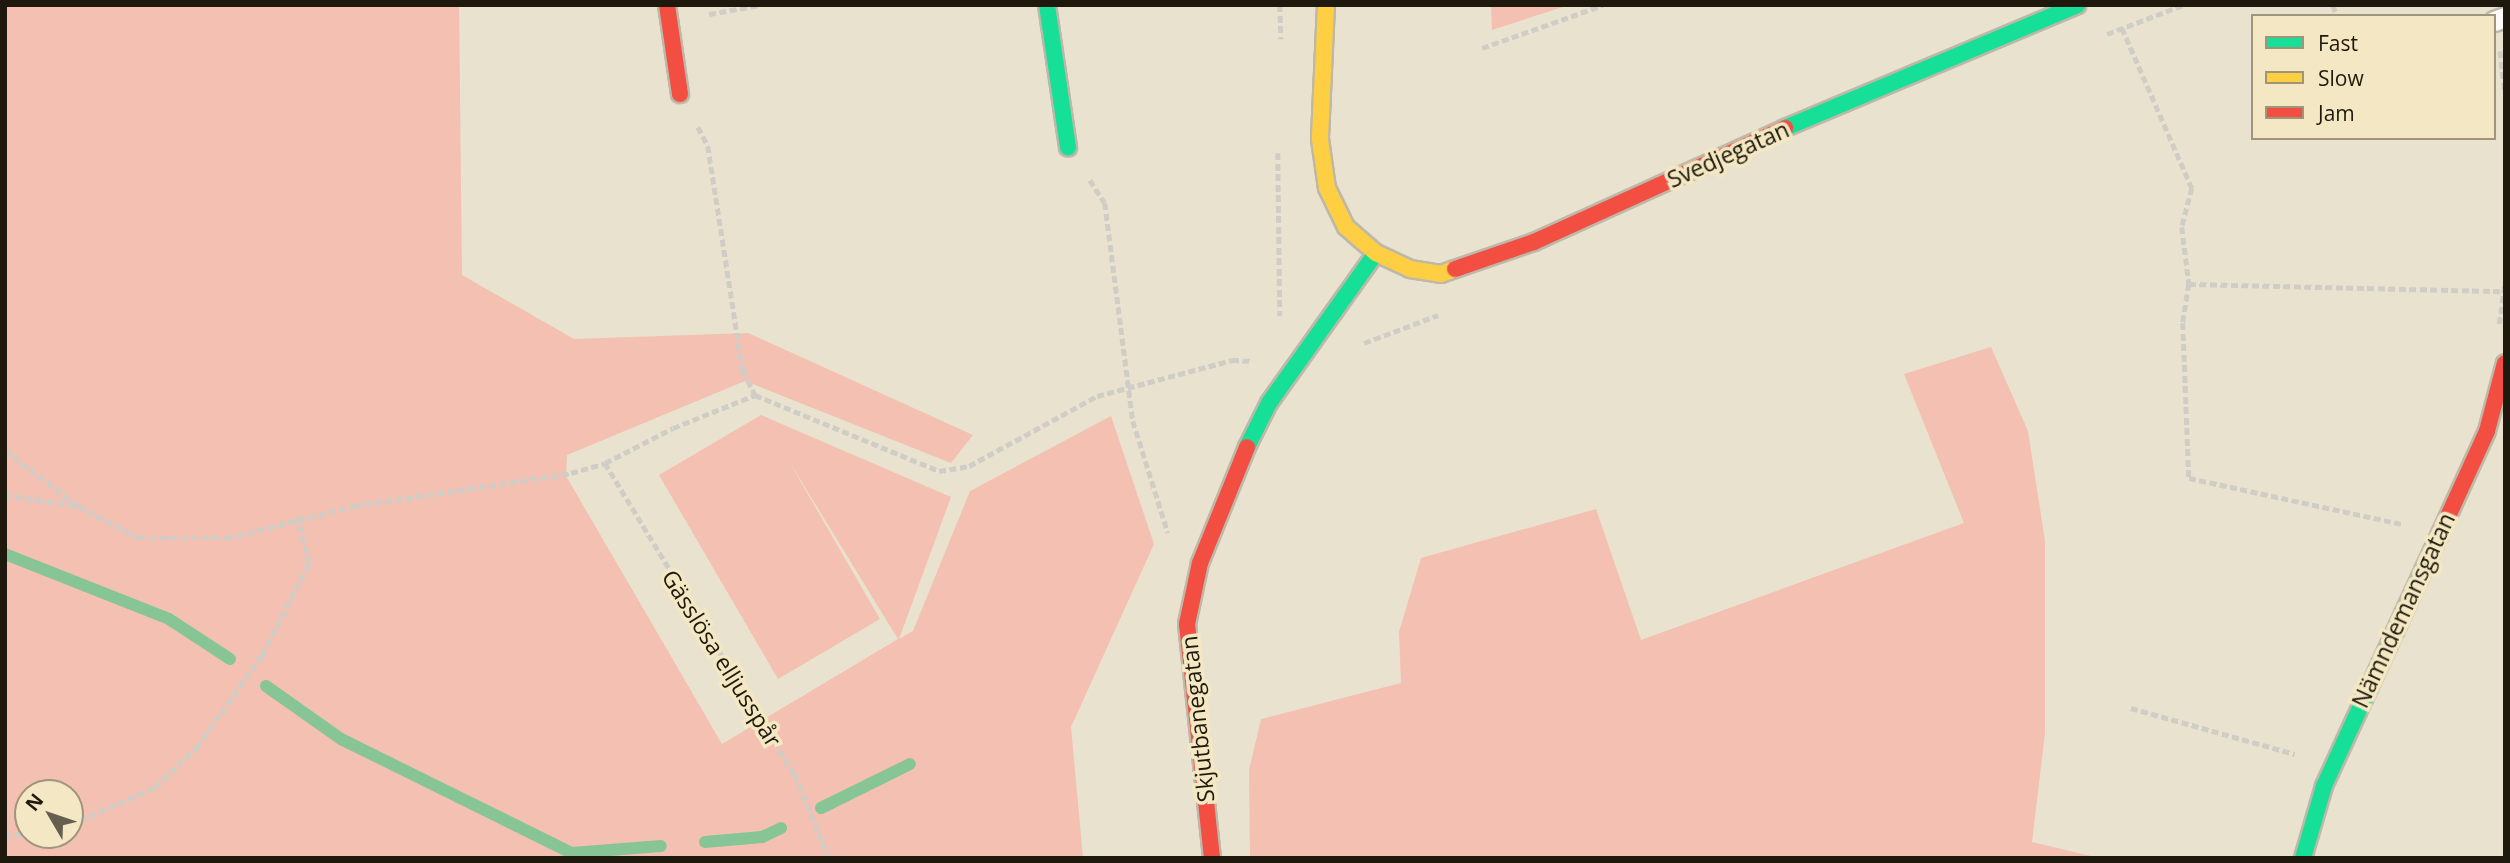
<!DOCTYPE html>
<html>
<head>
<meta charset="utf-8">
<style>
	body { margin:0 }
	#map { position:relative; width:2510px; height:863px; overflow:hidden; background:#e9e2ce; font-family:"Open Sans",sans-serif }
	div>[style] { position:absolute }
	.green>* { inset:0; background:#f3c0b1 }
	.stream>* { height:12px; margin:-6px; padding:0 6px; transform-origin:6px; border-radius:6px; background:#88c596 }
	.path>* { height:4.5px; margin-top:-2.25px; transform-origin:0; background:repeating-linear-gradient(90deg,#cfcdc6 0 7px,transparent 0 10.5px) }
	.roads { filter:drop-shadow(2px 0 #beb8a9) drop-shadow(-2px 0 #beb8a9) drop-shadow(0 2px #beb8a9) drop-shadow(0 -2px #beb8a9) }
	.lane>* { height:19px; margin:-9.5px; padding:0 9.5px; transform-origin:9.5px; border-radius:9.5px; background:#fcfbf8 }
	.fast>* { height:16px; margin:-8px; padding:0 8px; transform-origin:8px; border-radius:8px; background:#16e098 }
	.slow>* { height:16px; margin:-8px; padding:0 8px; transform-origin:8px; border-radius:8px; background:#ffcf43 }
	.jam>* { height:16px; margin:-8px; padding:0 8px; transform-origin:8px; border-radius:8px; background:#f24e42 }
	span { translate:-50% -50%; white-space:nowrap; text-align:center; line-height:1.15; -webkit-text-stroke:7px #f4e7c3; paint-order:stroke }
	.street-label { font-size:23px; color:#1e190c }
	.frame { position:absolute; inset:0; border:7px solid #1e190c; pointer-events:none }
	.legend { position:absolute; left:2251px; top:14px; width:245px; height:126px; box-sizing:border-box; background:#f4e7c3; border:2px solid #9e957a; margin:0; padding:9px 12px; list-style:none; font-size:21px; color:#1e190c }
	.legend li { display:flex; align-items:center; gap:14px; height:35px }
	.legend b { width:35px; border:2px solid #9e957a }
	.north { position:absolute; left:14px; top:779px; width:70px; height:70px; box-sizing:border-box; background:#f4e7c3; border:2px solid #9e957a; border-radius:50%; rotate:309deg; font-size:19px; font-weight:700; line-height:28px; text-align:center; color:#1e190c }
	.north::after { content:''; display:block; margin:auto; width:24px; height:32px; background:#655f50; clip-path:polygon(50% 0,100% 100%,50% 72%,0 100%) }
</style>
</head>
<body>
<div id="map">
	<div class="green">
		<div style="clip-path:polygon(evenodd,5px 5px,459px 5px,462px 275px,574px 339px,748px 333px,973px 435px,951px 463px,745px 381px,567px 455px,566px 476px,722px 744px,898px 639px,787px 458px,880px 619px,778px 679px,659px 475px,761px 415px,951px 497px,899px 639px,913px 631px,970px 491px,1111px 416px,1154px 544px,1071px 727px,1083px 858px,5px 858px,5px 5px,70px 793px,70px 835px,28px 835px,28px 793px,70px 793px)"></div>
		<div style="clip-path:polygon(1491px 5px,1569px 5px,1492px 30px)"></div>
		<div style="clip-path:polygon(1991px 347px,2028px 431px,2045px 541px,2045px 733px,2032px 842px,2099px 858px,1250px 858px,1249px 770px,1261px 719px,1401px 683px,1399px 632px,1421px 558px,1596px 509px,1641px 640px,1964px 523px,1904px 374px)"></div>
	</div>
	<div class="stream">
		<div style="left:5px;top:554px;width:176px;rotate:21.6deg"></div>
		<div style="left:169px;top:619px;width:73px;rotate:33.3deg"></div>
		<div style="left:266px;top:686px;width:92px;rotate:35.2deg"></div>
		<div style="left:341px;top:739px;width:258px;rotate:26.3deg"></div>
		<div style="left:572px;top:853px;width:89px;rotate:-4.5deg"></div>
		<div style="left:821px;top:808px;width:99px;rotate:-26.3deg"></div>
		<div style="left:705px;top:842px;width:57px;rotate:-5deg"></div>
		<div style="left:762px;top:837px;width:21px;rotate:-25deg"></div>
	</div>
	<div class="path">
		<div style="left:1280px;top:5px;width:34px;rotate:88deg"></div>
		<div style="left:2333px;top:5px;width:12px;rotate:70deg"></div>
		<div style="left:709px;top:14px;width:52px;rotate:-10deg"></div>
		<div style="left:2122px;top:28px;width:175px;rotate:66.4deg"></div>
		<div style="left:2192px;top:188px;width:40px;rotate:104.4deg"></div>
		<div style="left:2182px;top:227px;width:57px;rotate:83deg"></div>
		<div style="left:2189px;top:284px;width:39px;rotate:99deg"></div>
		<div style="left:2183px;top:323px;width:155px;rotate:87.8deg"></div>
		<div style="left:2189px;top:478px;width:217px;rotate:12.2deg"></div>
		<div style="left:2107px;top:34px;width:81px;rotate:-20.9deg"></div>
		<div style="left:1482px;top:48px;width:128px;rotate:-19.6deg"></div>
		<div style="left:2500px;top:51px;width:41px;rotate:83deg"></div>
		<div style="left:698px;top:127px;width:21px;rotate:62deg"></div>
		<div style="left:708px;top:146px;width:228px;rotate:81.2deg"></div>
		<div style="left:743px;top:371px;width:27px;rotate:63deg"></div>
		<div style="left:1278px;top:153px;width:163px;rotate:89.3deg"></div>
		<div style="left:1090px;top:180px;width:27px;rotate:57deg"></div>
		<div style="left:1105px;top:203px;width:220px;rotate:82.7deg"></div>
		<div style="left:1133px;top:421px;width:117px;rotate:72.6deg"></div>
		<div style="left:2189px;top:284px;width:315px;rotate:1.3deg"></div>
		<div style="left:2499px;top:324px;width:43px;rotate:-82.1deg"></div>
		<div style="left:1364px;top:343px;width:79px;rotate:-20.7deg"></div>
		<div style="left:5px;top:450px;width:92px;rotate:37.5deg"></div>
		<div style="left:78px;top:506px;width:69px;rotate:27.7deg"></div>
		<div style="left:139px;top:538px;width:88px"></div>
		<div style="left:227px;top:538px;width:131px;rotate:-14.1deg"></div>
		<div style="left:354px;top:506px;width:219px;rotate:-8.6deg"></div>
		<div style="left:571px;top:473px;width:35px;rotate:-16deg"></div>
		<div style="left:605px;top:463px;width:76px;rotate:-27.2deg"></div>
		<div style="left:673px;top:428px;width:88px;rotate:-21.9deg"></div>
		<div style="left:755px;top:395px;width:199px;rotate:22.4deg"></div>
		<div style="left:939px;top:471px;width:30px;rotate:-9deg"></div>
		<div style="left:969px;top:466px;width:146px;rotate:-28.7deg"></div>
		<div style="left:1097px;top:396px;width:140px;rotate:-14.9deg"></div>
		<div style="left:1232px;top:360px;width:19px;rotate:3deg"></div>
		<div style="left:605px;top:463px;width:365px;rotate:58.7deg"></div>
		<div style="left:795px;top:775px;width:90px;rotate:67.7deg"></div>
		<div style="left:5px;top:495px;width:73px;rotate:8.7deg"></div>
		<div style="left:2131px;top:708px;width:170px;rotate:15.7deg"></div>
		<div style="left:70px;top:825px;width:93px;rotate:-24.1deg"></div>
		<div style="left:155px;top:787px;width:58px;rotate:-43.6deg"></div>
		<div style="left:197px;top:747px;width:113px;rotate:-54.8deg"></div>
		<div style="left:262px;top:655px;width:103px;rotate:-62.9deg"></div>
		<div style="left:309px;top:563px;width:48px;rotate:-104.6deg"></div>
		<div style="left:5px;top:836px;width:23px;rotate:-7deg"></div>
	</div>
	<div class="roads">
		<div class="lane">
			<div style="left:2494px;top:21px;width:12px;rotate:-20deg"></div>
		</div>
		<div class="fast">
			<div style="left:1047px;top:5px;width:144px;rotate:81.6deg"></div>
			<div style="left:1785px;top:128px;width:317px;rotate:-22.8deg"></div>
			<div style="left:1247px;top:447px;width:49px;rotate:-63.4deg"></div>
			<div style="left:1269px;top:403px;width:184px;rotate:-54.5deg"></div>
			<div style="left:2303px;top:858px;width:75px;rotate:-73.7deg"></div>
			<div style="left:2324px;top:786px;width:275px;rotate:-65.3deg"></div>
		</div>
		<div class="slow">
			<div style="left:1326px;top:5px;width:134px;rotate:92.6deg"></div>
			<div style="left:1320px;top:139px;width:49px;rotate:81.9deg"></div>
			<div style="left:1327px;top:188px;width:43px;rotate:64deg"></div>
			<div style="left:1346px;top:227px;width:40px;rotate:41deg"></div>
			<div style="left:1376px;top:253px;width:38px;rotate:25deg"></div>
			<div style="left:1410px;top:269px;width:31px;rotate:9deg"></div>
			<div style="left:1441px;top:274px;width:15px;rotate:-20deg"></div>
		</div>
		<div class="jam">
			<div style="left:667px;top:5px;width:90px;rotate:81.7deg"></div>
			<div style="left:1455px;top:269px;width:83px;rotate:-18.9deg"></div>
			<div style="left:1534px;top:242px;width:276px;rotate:-24.4deg"></div>
			<div style="left:2439px;top:536px;width:115px;rotate:-65.4deg"></div>
			<div style="left:2487px;top:431px;width:70px;rotate:-75.2deg"></div>
			<div style="left:1212px;top:858px;width:235px;rotate:-96.1deg"></div>
			<div style="left:1187px;top:624px;width:62px;rotate:-78deg"></div>
			<div style="left:1200px;top:563px;width:125px;rotate:-67.9deg"></div>
		</div>
	</div>
	<div class="street-label">
		<span style="left:1728px;top:154px;rotate:-24deg">Svedjegatan</span>
		<span style="left:2403px;top:610px;rotate:-65deg">Nämndemansgatan</span>
		<span style="left:722px;top:658px;rotate:58deg">Gässlösa elljusspår</span>
		<span style="left:1197px;top:719px;rotate:-96deg">Skjutbanegatan</span>
	</div>
	<div class="frame"></div>
	<ul class="legend">
	<li><b style="height:9px;background:#16e098"></b>Fast</li>
	<li><b style="height:9px;background:#ffcf43"></b>Slow</li>
	<li><b style="height:9px;background:#f24e42"></b>Jam</li>
	</ul>
	<div class="north">N</div>
</div>
</body>
</html>
